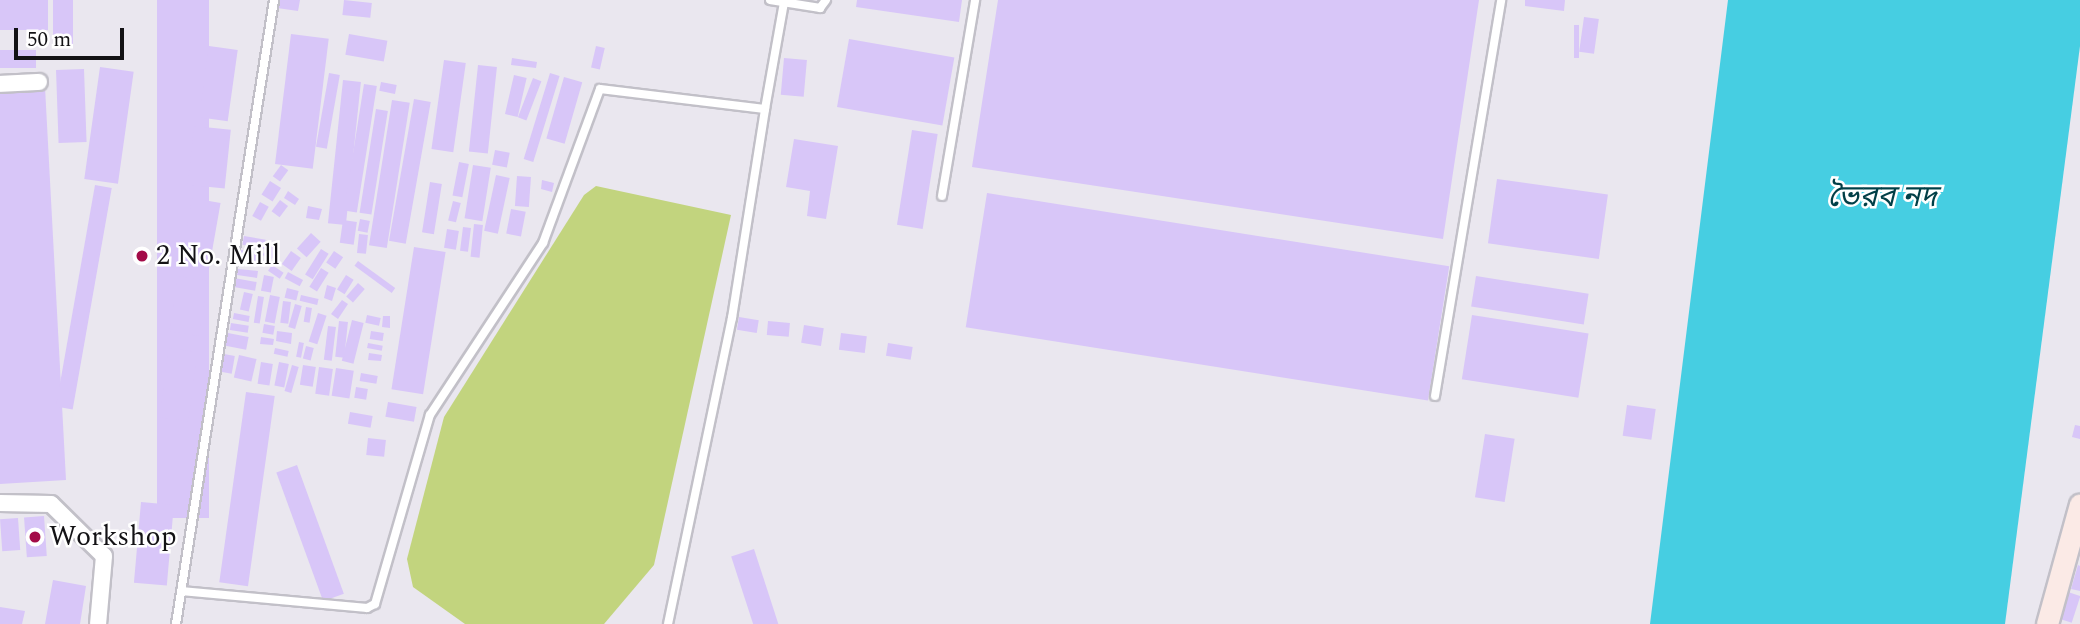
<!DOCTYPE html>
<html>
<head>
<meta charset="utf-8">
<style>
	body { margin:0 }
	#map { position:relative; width:2080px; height:624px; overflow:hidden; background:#eae7ef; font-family:Spectral,"Noto Sans Bengali",serif }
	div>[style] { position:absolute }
	.green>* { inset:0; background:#c2d47e }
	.water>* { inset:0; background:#46cee2 }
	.building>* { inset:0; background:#d8c6f8; transform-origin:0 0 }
	.roads { filter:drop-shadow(2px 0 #c2c0c8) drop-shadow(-2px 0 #c2c0c8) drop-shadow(0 2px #c2c0c8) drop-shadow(0 -2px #c2c0c8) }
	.lane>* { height:8px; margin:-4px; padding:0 4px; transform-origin:4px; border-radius:4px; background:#fff }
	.street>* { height:16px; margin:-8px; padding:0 8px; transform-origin:8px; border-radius:8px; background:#fff }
	.secondary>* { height:21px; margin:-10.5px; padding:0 10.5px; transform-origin:10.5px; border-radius:10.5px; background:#fbeae6 }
	.dots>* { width:19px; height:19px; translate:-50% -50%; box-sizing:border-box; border:4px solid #fff; border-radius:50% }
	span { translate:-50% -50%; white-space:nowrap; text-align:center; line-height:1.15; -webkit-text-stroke:5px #fff; paint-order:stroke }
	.poi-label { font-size:28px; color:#131215 }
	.left { translate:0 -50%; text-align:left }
	.water-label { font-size:30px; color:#003f47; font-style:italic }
	.scale { position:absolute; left:14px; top:28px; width:110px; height:32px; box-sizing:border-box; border:4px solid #131215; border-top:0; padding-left:9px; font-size:21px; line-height:24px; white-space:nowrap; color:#131215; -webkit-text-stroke:5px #fff; paint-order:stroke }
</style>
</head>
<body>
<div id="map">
	<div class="green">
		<div style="clip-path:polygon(596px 186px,731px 215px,654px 565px,604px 624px,465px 624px,413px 587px,407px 559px,444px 417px,584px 195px)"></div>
	</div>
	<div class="water">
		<div style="clip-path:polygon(1728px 0,2080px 0,2080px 46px,2005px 624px,1650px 624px)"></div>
	</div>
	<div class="building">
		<div style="left:0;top:0;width:48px;height:30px"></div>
		<div style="left:53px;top:0;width:20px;height:46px"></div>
		<div style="left:157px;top:0;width:52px;height:518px"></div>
		<div style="clip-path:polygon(278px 0,300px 0,298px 11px,277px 8px)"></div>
		<div style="left:344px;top:0;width:28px;height:15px;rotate:6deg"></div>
		<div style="clip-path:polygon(857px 0,962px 0,959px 22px,856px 7px)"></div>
		<div style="clip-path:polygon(998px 0,1479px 0,1443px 239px,972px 167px)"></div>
		<div style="clip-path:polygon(1525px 0,1565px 0,1564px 11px,1525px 6px)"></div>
		<div style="left:1584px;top:17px;width:15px;height:35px;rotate:8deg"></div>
		<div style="left:1574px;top:25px;width:5px;height:33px"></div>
		<div style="left:291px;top:34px;width:38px;height:131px;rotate:7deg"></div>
		<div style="left:349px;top:34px;width:39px;height:21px;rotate:10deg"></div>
		<div style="left:849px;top:39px;width:107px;height:69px;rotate:10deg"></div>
		<div style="left:209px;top:46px;width:29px;height:72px;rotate:8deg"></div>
		<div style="left:596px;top:46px;width:9px;height:22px;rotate:13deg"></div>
		<div style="left:36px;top:50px;width:18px;height:36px;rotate:90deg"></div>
		<div style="clip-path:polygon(512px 58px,537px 62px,536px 68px,511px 65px)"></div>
		<div style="left:784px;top:58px;width:23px;height:37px;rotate:5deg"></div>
		<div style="left:444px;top:60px;width:22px;height:90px;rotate:8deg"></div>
		<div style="left:478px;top:65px;width:19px;height:87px;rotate:6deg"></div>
		<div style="left:100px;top:67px;width:34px;height:113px;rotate:8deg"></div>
		<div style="left:84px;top:69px;width:73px;height:28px;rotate:88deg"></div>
		<div style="left:329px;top:73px;width:11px;height:75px;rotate:10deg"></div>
		<div style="left:550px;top:73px;width:10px;height:90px;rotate:17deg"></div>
		<div style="left:514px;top:75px;width:13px;height:40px;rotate:13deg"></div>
		<div style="left:564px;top:77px;width:19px;height:64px;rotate:16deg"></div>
		<div style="left:533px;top:78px;width:9px;height:42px;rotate:21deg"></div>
		<div style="left:343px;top:80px;width:18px;height:144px;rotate:6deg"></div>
		<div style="left:381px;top:82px;width:16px;height:9px;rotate:11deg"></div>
		<div style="left:364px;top:84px;width:13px;height:128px;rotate:9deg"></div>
		<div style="clip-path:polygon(45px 87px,66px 480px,0 484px,0 89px)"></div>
		<div style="left:414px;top:99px;width:17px;height:144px;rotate:10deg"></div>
		<div style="left:392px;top:100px;width:18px;height:147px;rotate:9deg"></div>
		<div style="left:376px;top:109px;width:12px;height:105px;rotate:9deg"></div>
		<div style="left:194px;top:126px;width:37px;height:59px;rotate:6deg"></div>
		<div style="left:912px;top:130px;width:26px;height:96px;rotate:9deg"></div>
		<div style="clip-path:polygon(794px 139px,838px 146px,826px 219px,807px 216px,810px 191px,786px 187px)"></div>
		<div style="left:495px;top:150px;width:15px;height:15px;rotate:11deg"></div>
		<div style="left:459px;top:162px;width:10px;height:34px;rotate:11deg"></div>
		<div style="left:281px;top:165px;width:9px;height:14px;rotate:36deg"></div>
		<div style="left:473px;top:165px;width:18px;height:54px;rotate:9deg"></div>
		<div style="left:496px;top:175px;width:14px;height:57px;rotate:12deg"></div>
		<div style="left:517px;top:176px;width:14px;height:30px;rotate:4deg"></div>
		<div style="left:1497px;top:179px;width:112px;height:65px;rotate:8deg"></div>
		<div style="clip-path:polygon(542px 180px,554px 183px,552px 192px,541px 189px)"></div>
		<div style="left:270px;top:181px;width:13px;height:16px;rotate:32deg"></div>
		<div style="left:430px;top:182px;width:12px;height:51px;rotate:9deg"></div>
		<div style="left:95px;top:185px;width:17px;height:225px;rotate:10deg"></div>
		<div style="clip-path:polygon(288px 191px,299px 199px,295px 205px,284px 198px)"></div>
		<div style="left:987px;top:193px;width:468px;height:136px;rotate:9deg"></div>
		<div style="left:192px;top:198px;width:29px;height:67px;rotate:10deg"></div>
		<div style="left:280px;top:200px;width:10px;height:14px;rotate:37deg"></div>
		<div style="left:453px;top:201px;width:8px;height:20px;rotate:14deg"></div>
		<div style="left:260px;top:202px;width:10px;height:16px;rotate:29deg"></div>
		<div style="clip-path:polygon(308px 206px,322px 209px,319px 220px,306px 218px)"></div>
		<div style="left:511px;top:209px;width:15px;height:25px;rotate:11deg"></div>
		<div style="left:360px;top:219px;width:10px;height:12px;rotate:11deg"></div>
		<div style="left:343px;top:220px;width:14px;height:23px;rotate:8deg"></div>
		<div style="left:474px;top:224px;width:9px;height:33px;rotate:6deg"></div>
		<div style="left:463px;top:227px;width:8px;height:24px;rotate:7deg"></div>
		<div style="left:447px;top:229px;width:12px;height:19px;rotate:9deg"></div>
		<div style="left:311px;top:233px;width:13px;height:21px;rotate:42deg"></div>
		<div style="left:359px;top:234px;width:9px;height:19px;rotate:6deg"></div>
		<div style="left:244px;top:236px;width:22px;height:9px;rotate:10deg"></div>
		<div style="left:272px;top:242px;width:10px;height:16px;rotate:37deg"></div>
		<div style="left:414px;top:247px;width:32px;height:144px;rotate:9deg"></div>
		<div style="left:321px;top:249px;width:9px;height:30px;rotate:32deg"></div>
		<div style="left:241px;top:250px;width:19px;height:9px;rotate:6deg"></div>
		<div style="left:291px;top:251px;width:12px;height:16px;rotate:35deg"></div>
		<div style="left:334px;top:251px;width:11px;height:14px;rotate:34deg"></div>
		<div style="left:358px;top:261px;width:46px;height:6px;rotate:36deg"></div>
		<div style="left:272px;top:265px;width:14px;height:7px;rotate:34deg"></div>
		<div style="left:321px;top:268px;width:9px;height:22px;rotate:32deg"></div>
		<div style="clip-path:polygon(238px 269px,258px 271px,257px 278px,237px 275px)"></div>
		<div style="left:288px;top:272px;width:17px;height:7px;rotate:28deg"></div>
		<div style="left:264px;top:275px;width:10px;height:16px;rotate:11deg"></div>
		<div style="left:346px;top:275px;width:9px;height:17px;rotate:32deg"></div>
		<div style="left:178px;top:276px;width:30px;height:56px;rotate:9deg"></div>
		<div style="left:1476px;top:276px;width:114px;height:31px;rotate:9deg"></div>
		<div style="left:234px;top:278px;width:23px;height:9px;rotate:10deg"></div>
		<div style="left:358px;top:283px;width:9px;height:18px;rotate:41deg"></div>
		<div style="clip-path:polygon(327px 285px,336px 288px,332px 301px,324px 298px)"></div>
		<div style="left:287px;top:288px;width:12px;height:10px;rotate:14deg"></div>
		<div style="left:244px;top:292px;width:9px;height:18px;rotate:13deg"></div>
		<div style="left:270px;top:295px;width:10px;height:27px;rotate:11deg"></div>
		<div style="left:301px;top:295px;width:18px;height:6px;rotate:13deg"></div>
		<div style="left:258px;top:296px;width:6px;height:27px;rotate:9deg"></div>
		<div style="clip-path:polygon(342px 300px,348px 304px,338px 319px,331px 314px)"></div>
		<div style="left:283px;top:301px;width:8px;height:22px;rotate:7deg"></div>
		<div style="left:295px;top:304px;width:7px;height:24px;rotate:16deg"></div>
		<div style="left:306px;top:307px;width:6px;height:15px;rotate:9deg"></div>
		<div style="left:234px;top:313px;width:16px;height:6px;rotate:11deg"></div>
		<div style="left:318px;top:313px;width:9px;height:30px;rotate:18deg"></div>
		<div style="left:367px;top:315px;width:14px;height:8px;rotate:12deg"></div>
		<div style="left:1472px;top:315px;width:118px;height:65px;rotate:9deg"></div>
		<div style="clip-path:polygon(383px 316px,390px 316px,390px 328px,382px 327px)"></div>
		<div style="left:739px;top:317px;width:20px;height:13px;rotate:9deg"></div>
		<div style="left:352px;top:320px;width:12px;height:42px;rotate:14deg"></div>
		<div style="left:339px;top:321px;width:9px;height:36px;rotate:6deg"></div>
		<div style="left:768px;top:321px;width:22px;height:14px;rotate:5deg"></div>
		<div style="left:231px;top:323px;width:18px;height:7px;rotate:9deg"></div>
		<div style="left:264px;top:324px;width:11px;height:9px;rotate:10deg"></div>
		<div style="left:804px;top:325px;width:20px;height:18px;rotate:9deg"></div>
		<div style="left:328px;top:326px;width:8px;height:34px;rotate:7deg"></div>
		<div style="clip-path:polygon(277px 331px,292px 333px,291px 344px,276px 341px)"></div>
		<div style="left:371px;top:331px;width:13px;height:8px;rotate:9deg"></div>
		<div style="left:228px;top:333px;width:21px;height:13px;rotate:11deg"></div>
		<div style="left:841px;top:333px;width:26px;height:17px;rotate:7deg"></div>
		<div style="clip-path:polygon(261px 337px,274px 339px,273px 345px,260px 344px)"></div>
		<div style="left:299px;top:342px;width:5px;height:15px;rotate:11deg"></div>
		<div style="left:368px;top:343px;width:15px;height:5px;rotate:11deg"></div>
		<div style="left:888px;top:343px;width:25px;height:13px;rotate:9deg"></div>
		<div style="left:306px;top:346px;width:8px;height:13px;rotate:14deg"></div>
		<div style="left:169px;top:348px;width:29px;height:70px;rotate:8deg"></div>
		<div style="left:275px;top:348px;width:14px;height:6px;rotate:12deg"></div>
		<div style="clip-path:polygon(369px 353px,382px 355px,381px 361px,368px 360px)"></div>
		<div style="left:224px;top:354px;width:11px;height:18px;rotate:10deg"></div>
		<div style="left:239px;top:355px;width:18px;height:23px;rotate:13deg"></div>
		<div style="left:261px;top:362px;width:12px;height:22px;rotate:9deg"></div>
		<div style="left:279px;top:362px;width:10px;height:24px;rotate:11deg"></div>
		<div style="left:292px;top:365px;width:7px;height:27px;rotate:16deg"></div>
		<div style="left:303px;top:365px;width:13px;height:20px;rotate:9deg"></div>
		<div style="left:319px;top:367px;width:14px;height:27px;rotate:8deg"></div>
		<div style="left:336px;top:368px;width:18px;height:28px;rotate:9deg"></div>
		<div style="left:361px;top:373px;width:17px;height:8px;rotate:10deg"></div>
		<div style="left:356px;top:387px;width:12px;height:11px;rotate:9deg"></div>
		<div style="left:246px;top:392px;width:29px;height:192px;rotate:8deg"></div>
		<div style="left:388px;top:402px;width:29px;height:15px;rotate:10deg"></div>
		<div style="left:1627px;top:405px;width:29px;height:31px;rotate:8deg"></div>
		<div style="left:350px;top:412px;width:23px;height:12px;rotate:10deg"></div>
		<div style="clip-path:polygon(2075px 425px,2080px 426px,2080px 439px,2072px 437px)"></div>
		<div style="left:1485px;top:434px;width:30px;height:64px;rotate:9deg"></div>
		<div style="left:368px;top:438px;width:18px;height:17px;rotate:6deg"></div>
		<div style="left:297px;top:465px;width:137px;height:22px;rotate:70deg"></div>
		<div style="left:141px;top:502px;width:33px;height:81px;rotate:5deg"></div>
		<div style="left:44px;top:516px;width:40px;height:20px;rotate:86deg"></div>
		<div style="left:18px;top:518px;width:32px;height:18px;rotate:86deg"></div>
		<div style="left:754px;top:549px;width:79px;height:24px;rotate:72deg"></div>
		<div style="clip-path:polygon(2078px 565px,2080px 566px,2080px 591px,2071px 589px)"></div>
		<div style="clip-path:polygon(53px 580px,86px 586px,80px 624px,45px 624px)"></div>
		<div style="left:2068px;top:592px;width:13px;height:28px;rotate:18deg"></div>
		<div style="clip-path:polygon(0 607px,25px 611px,22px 624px,0 624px)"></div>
	</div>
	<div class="roads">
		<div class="lane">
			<div style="left:770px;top:0;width:51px;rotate:9.1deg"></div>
			<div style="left:820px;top:8px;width:10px;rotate:-53deg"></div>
			<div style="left:942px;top:196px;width:199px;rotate:-80.4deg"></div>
			<div style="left:1435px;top:396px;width:401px;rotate:-80.5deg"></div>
			<div style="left:181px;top:591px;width:187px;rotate:5.2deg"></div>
			<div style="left:367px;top:608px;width:9px;rotate:-27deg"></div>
			<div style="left:375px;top:604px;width:197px;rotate:-73.8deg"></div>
			<div style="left:430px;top:415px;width:206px;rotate:-56.7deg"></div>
			<div style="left:543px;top:243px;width:164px;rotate:-69.7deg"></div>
			<div style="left:600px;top:89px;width:166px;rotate:6.9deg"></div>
			<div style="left:765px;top:109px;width:109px;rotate:-79.9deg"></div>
			<div style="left:176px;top:624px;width:632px;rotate:-81.07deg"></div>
			<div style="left:668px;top:624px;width:313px;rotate:-78.2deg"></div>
			<div style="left:732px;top:318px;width:212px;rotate:-81deg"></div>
		</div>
		<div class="street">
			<div style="left:0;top:84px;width:39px;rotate:-3deg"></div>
			<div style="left:0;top:503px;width:51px;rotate:1.1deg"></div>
			<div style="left:51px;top:504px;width:74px;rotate:44.5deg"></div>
			<div style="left:104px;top:556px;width:68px;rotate:95deg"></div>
		</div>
		<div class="secondary">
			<div style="left:2047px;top:624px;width:124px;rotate:-74.6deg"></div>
		</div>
	</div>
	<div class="dots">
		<div style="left:142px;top:256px;background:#a30b48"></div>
		<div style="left:35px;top:537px;background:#a30b48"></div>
	</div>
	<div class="poi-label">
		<span class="left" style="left:156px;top:256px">2 No. Mill</span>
		<span class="left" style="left:49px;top:537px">Workshop</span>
	</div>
	<div class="water-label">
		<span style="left:1882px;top:197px">ভৈরব নদ</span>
	</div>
	<div class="scale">50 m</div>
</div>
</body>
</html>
